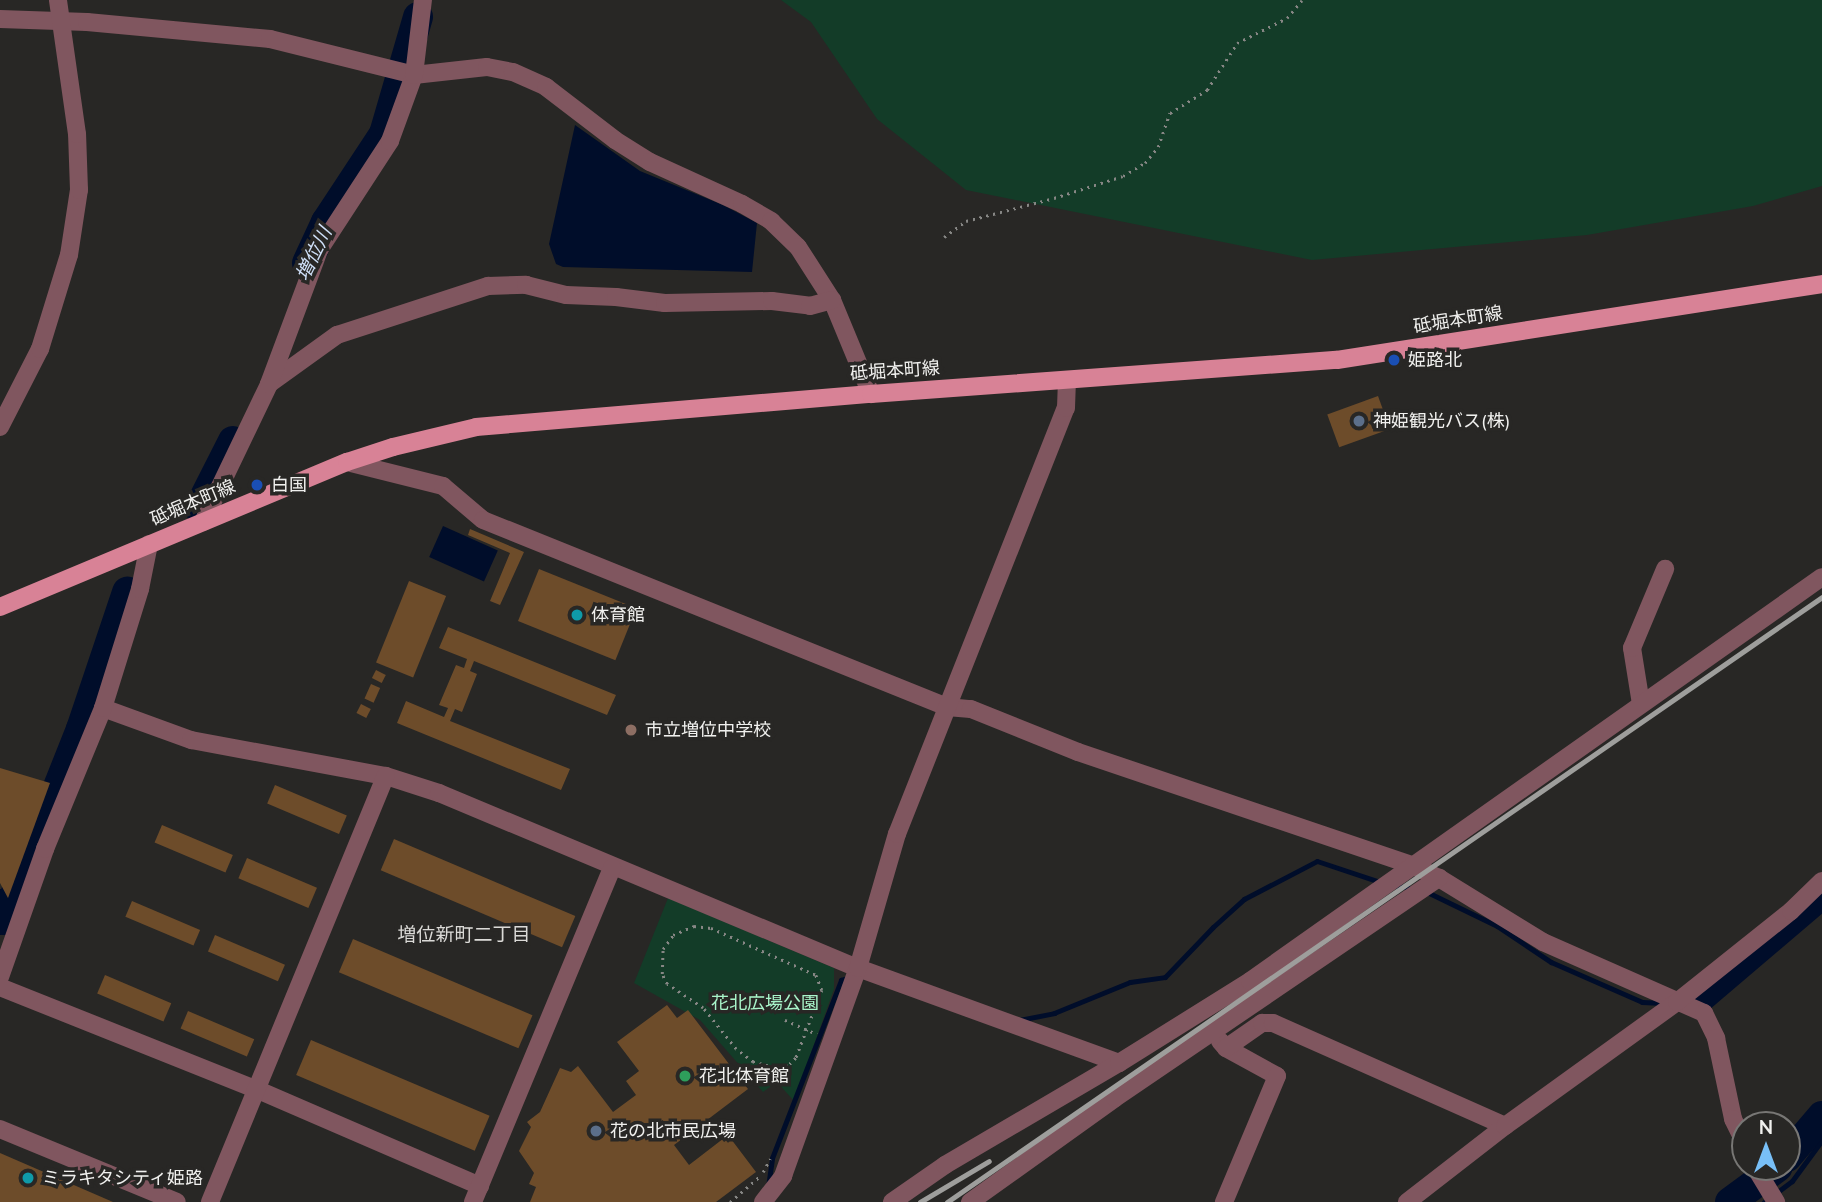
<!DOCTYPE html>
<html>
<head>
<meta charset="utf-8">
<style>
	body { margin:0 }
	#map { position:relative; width:1822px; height:1202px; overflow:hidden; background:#282725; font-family:Mulish,"Noto Sans JP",sans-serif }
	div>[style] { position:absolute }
	.green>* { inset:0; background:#133c28 }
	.water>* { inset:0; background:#000d2a; transform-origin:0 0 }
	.stream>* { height:5px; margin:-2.5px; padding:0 2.5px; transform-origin:2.5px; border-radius:2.5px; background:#000d2a }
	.river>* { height:30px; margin:-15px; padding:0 15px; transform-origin:15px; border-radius:15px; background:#000d2a }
	.building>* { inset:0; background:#6d4c2a; transform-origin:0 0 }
	.path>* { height:2.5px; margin-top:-1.25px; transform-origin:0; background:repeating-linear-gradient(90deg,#878785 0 2px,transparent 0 7px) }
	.minor>* { height:18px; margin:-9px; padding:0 9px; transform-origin:9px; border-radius:9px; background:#80565f }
	.major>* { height:18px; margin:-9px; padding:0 9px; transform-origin:9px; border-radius:9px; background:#d88296 }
	.rail>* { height:5px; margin:-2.5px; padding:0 2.5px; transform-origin:2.5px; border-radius:2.5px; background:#9e9e9c }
	.dots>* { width:19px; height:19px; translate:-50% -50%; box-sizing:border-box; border:4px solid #282725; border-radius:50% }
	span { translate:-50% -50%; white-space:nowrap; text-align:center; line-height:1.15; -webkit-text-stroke:7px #282725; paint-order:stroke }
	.street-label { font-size:18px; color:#f0f0ee }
	.poi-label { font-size:18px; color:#f0f0ee }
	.left { translate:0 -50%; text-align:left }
	.park-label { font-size:18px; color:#a9f5ca }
	.water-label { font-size:19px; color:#cfe0f8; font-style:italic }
	.neighbourhood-label { font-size:19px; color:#dbdad7 }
	.north { position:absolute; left:1731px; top:1111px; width:70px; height:70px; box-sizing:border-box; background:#282725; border:2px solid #787775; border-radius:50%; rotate:0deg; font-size:19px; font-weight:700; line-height:28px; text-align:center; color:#f0f0ee }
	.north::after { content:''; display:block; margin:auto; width:24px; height:32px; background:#78bff7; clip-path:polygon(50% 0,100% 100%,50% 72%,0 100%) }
</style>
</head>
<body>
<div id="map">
	<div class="green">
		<div style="clip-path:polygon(781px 0,1822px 0,1822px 186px,1753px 206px,1587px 235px,1312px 260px,966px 190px,877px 119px,811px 22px)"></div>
		<div style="clip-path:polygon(668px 898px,834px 968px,834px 989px,794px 1101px,777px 1082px,763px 1092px,700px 1020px,634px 983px)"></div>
	</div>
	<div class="water">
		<div style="clip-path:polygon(575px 125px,640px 171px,723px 205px,757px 223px,752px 272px,563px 267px,556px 264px,549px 244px)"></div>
		<div style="left:443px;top:526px;width:60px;height:34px;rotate:24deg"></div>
	</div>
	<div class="stream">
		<div style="left:1393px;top:885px;width:21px;rotate:11deg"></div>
		<div style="left:0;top:891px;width:9px;rotate:63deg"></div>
		<div style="left:4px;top:899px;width:21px;rotate:87deg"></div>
		<div style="left:5px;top:920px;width:13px;rotate:113deg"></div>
		<div style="left:1427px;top:892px;width:78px;rotate:25.9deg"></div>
		<div style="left:1497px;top:926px;width:65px;rotate:33.7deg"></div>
		<div style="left:1551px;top:962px;width:99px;rotate:23.7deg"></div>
		<div style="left:1642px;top:1002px;width:21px;rotate:3deg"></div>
		<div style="left:1019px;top:1020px;width:36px;rotate:-11deg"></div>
		<div style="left:1054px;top:1013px;width:82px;rotate:-22.2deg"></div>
		<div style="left:1130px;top:982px;width:35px;rotate:-8deg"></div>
		<div style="left:1165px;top:977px;width:69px;rotate:-46.2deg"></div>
		<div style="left:1213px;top:927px;width:42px;rotate:-42.1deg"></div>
		<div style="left:1244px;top:899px;width:82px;rotate:-27.5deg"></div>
		<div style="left:1317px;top:861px;width:66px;rotate:18.4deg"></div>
		<div style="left:768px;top:1187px;width:29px;rotate:-82deg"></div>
		<div style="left:772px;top:1158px;width:191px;rotate:-68.8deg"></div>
		<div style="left:841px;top:980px;width:10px;rotate:-17deg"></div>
		<div style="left:1764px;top:1202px;width:35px;rotate:-37deg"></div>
		<div style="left:1792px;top:1181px;width:51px;rotate:-53.8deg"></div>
	</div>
	<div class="river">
		<div style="left:307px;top:263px;width:45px;rotate:-65.1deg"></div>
		<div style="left:326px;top:222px;width:105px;rotate:-56.6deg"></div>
		<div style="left:384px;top:134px;width:122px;rotate:-73.8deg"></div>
		<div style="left:199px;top:508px;width:75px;rotate:-63.1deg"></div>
		<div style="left:5px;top:920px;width:206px;rotate:-68.3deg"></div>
		<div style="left:81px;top:729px;width:145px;rotate:-71.4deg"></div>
		<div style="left:1701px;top:997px;width:159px;rotate:-40.4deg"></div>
		<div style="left:1787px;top:1157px;width:54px;rotate:-49.5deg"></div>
		<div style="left:1730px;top:1202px;width:59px;rotate:-36.1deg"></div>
	</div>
	<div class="building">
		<div style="left:1378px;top:396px;width:35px;height:54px;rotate:70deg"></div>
		<div style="clip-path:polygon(470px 529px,524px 552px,500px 605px,490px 601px,510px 553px,468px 535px)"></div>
		<div style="left:539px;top:569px;width:105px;height:56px;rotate:22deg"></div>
		<div style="left:409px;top:581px;width:40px;height:88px;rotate:22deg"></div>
		<div style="clip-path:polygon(448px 627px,616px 695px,607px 715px,474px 661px,470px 671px,477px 674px,462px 712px,455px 709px,450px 721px,570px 769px,561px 790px,397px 723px,406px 701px,444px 717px,448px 708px,439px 705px,456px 665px,464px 668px,467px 659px,439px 648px)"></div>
		<div style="left:376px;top:670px;width:11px;height:9px;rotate:27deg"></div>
		<div style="left:371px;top:684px;width:10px;height:16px;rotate:24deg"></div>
		<div style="left:361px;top:704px;width:11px;height:10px;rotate:27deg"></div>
		<div style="clip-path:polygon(0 768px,50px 783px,8px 898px,0 883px)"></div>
		<div style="left:275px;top:785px;width:78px;height:20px;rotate:23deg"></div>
		<div style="left:162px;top:825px;width:77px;height:19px;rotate:23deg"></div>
		<div style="left:394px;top:839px;width:197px;height:34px;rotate:23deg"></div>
		<div style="left:247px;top:858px;width:76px;height:22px;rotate:23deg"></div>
		<div style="left:132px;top:901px;width:74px;height:17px;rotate:23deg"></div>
		<div style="left:215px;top:935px;width:76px;height:18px;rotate:23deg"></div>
		<div style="left:353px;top:939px;width:195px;height:36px;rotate:23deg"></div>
		<div style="left:105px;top:975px;width:72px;height:20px;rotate:23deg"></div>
		<div style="clip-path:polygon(667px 1005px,677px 1018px,688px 1010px,748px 1089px,674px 1145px,689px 1165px,728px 1135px,756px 1172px,716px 1202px,530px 1202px,536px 1187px,529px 1184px,534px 1173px,519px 1151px,531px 1127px,527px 1122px,540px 1112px,560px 1068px,571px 1072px,578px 1066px,613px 1112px,636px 1095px,626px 1081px,639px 1071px,617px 1042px)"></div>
		<div style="left:188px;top:1011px;width:72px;height:19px;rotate:23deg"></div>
		<div style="left:311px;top:1040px;width:194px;height:38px;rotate:23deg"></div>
		<div style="clip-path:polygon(0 1153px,113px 1202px,0 1202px)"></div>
	</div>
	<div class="path">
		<div style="left:944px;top:237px;width:27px;rotate:-36deg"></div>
		<div style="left:966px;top:221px;width:91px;rotate:-14.6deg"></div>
		<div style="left:1054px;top:198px;width:72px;rotate:-17.7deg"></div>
		<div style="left:1123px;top:176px;width:26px;rotate:-31deg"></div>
		<div style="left:1145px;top:163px;width:21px;rotate:-51deg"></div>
		<div style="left:1158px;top:147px;width:36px;rotate:-71deg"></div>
		<div style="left:1170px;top:113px;width:44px;rotate:-31.9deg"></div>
		<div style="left:1207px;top:90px;width:56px;rotate:-57.4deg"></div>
		<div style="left:1237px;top:43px;width:56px;rotate:-26.6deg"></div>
		<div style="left:1287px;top:18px;width:23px;rotate:-50deg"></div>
		<div style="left:694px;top:926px;width:17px;rotate:7deg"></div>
		<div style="left:711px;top:928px;width:115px;rotate:24.1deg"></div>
		<div style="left:816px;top:975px;width:16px;rotate:68deg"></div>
		<div style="left:822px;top:990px;width:73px;rotate:110.9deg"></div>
		<div style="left:796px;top:1058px;width:11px;rotate:135deg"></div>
		<div style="left:788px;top:1066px;width:20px;rotate:180deg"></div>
		<div style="left:768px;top:1066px;width:16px;rotate:-165deg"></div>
		<div style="left:753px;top:1062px;width:21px;rotate:-143deg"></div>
		<div style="left:736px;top:1049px;width:53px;rotate:-128.8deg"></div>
		<div style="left:703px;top:1008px;width:43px;rotate:-146.3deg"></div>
		<div style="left:667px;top:984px;width:11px;rotate:-117deg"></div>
		<div style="left:662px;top:974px;width:25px;rotate:-88deg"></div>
		<div style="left:663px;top:949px;width:17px;rotate:-54deg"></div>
		<div style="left:673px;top:935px;width:23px;rotate:-23deg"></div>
		<div style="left:785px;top:1020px;width:35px;rotate:24deg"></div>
		<div style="left:763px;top:1172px;width:15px;rotate:-62deg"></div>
		<div style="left:730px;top:1202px;width:38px;rotate:-41deg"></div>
	</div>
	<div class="minor">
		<div style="left:0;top:19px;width:87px;rotate:2deg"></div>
		<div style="left:87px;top:22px;width:184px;rotate:5.3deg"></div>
		<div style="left:270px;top:39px;width:148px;rotate:14deg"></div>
		<div style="left:414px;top:75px;width:73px;rotate:-6.3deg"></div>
		<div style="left:487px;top:67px;width:26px;rotate:11deg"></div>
		<div style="left:513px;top:72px;width:36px;rotate:24deg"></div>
		<div style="left:546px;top:87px;width:87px;rotate:37.5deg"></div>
		<div style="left:615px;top:140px;width:41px;rotate:32.2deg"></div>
		<div style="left:650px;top:162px;width:101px;rotate:24.5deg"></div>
		<div style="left:742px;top:204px;width:34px;rotate:30deg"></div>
		<div style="left:771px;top:221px;width:37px;rotate:44deg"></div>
		<div style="left:798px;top:247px;width:63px;rotate:57.3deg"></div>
		<div style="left:832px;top:300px;width:102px;rotate:67.5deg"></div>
		<div style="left:269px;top:384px;width:84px;rotate:-35.8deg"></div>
		<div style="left:337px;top:335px;width:159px;rotate:-18deg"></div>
		<div style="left:488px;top:286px;width:38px;rotate:-2deg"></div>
		<div style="left:526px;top:285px;width:41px;rotate:14deg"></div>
		<div style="left:566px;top:295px;width:50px;rotate:2.3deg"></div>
		<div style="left:616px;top:297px;width:49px;rotate:7deg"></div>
		<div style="left:665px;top:303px;width:107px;rotate:-1.1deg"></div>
		<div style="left:772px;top:301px;width:38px;rotate:7deg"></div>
		<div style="left:810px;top:306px;width:23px;rotate:-15deg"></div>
		<div style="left:0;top:427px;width:88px;rotate:-62.9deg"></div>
		<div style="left:40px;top:349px;width:98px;rotate:-72.9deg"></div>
		<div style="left:69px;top:255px;width:66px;rotate:-81.3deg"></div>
		<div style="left:79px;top:190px;width:56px;rotate:-92deg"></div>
		<div style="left:77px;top:134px;width:135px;rotate:-98.1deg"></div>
		<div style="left:347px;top:462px;width:99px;rotate:14deg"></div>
		<div style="left:443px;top:486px;width:52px;rotate:40.4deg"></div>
		<div style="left:483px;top:520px;width:500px;rotate:21.95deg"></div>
		<div style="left:947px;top:707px;width:24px;rotate:5deg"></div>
		<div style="left:971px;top:709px;width:115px;rotate:21.9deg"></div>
		<div style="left:1078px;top:752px;width:353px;rotate:18.7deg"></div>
		<div style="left:1412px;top:865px;width:30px;rotate:26deg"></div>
		<div style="left:1439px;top:878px;width:122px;rotate:31.6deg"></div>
		<div style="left:1543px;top:942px;width:176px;rotate:23.8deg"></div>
		<div style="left:1704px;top:1013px;width:28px;rotate:64deg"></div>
		<div style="left:1716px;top:1038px;width:83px;rotate:78.1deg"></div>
		<div style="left:1733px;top:1119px;width:28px;rotate:64deg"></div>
		<div style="left:203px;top:522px;width:153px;rotate:-64.4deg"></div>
		<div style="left:269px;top:384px;width:143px;rotate:-69.5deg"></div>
		<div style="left:319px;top:250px;width:130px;rotate:-56.9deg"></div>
		<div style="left:390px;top:141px;width:70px;rotate:-70deg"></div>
		<div style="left:414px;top:75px;width:76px;rotate:-83.2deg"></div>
		<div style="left:1641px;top:704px;width:57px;rotate:-99.1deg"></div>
		<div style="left:1632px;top:648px;width:86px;rotate:-67.3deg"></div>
		<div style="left:103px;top:708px;width:94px;rotate:20deg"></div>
		<div style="left:191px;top:740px;width:198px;rotate:10.5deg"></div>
		<div style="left:386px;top:776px;width:56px;rotate:17.8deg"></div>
		<div style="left:439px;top:793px;width:454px;rotate:22.7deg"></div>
		<div style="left:858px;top:968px;width:278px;rotate:20deg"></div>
		<div style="left:0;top:977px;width:136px;rotate:-70.6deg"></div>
		<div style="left:45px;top:849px;width:152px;rotate:-67.6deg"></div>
		<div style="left:103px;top:708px;width:125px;rotate:-72.7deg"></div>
		<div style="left:140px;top:589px;width:46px;rotate:-78.7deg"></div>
		<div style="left:0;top:987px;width:278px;rotate:21.8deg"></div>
		<div style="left:258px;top:1090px;width:242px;rotate:23.4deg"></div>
		<div style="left:1220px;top:1041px;width:9px;rotate:49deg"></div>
		<div style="left:1226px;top:1048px;width:58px;rotate:28.8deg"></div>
		<div style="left:1277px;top:1076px;width:137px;rotate:112.8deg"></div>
		<div style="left:1226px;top:1048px;width:44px;rotate:-34.8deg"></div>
		<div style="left:1262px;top:1023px;width:11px"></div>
		<div style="left:1273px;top:1023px;width:254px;rotate:23.9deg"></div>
		<div style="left:0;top:1129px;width:191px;rotate:22.4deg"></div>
		<div style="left:1755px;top:1167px;width:41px;rotate:59deg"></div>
		<div style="left:210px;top:1202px;width:461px;rotate:-67.6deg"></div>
		<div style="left:473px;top:1202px;width:362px;rotate:-67.4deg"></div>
		<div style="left:763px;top:1202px;width:33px;rotate:-52deg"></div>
		<div style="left:783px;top:1176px;width:221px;rotate:-70.2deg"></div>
		<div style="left:858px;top:968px;width:140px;rotate:-73.8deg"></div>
		<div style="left:897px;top:834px;width:458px;rotate:-68.4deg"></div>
		<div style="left:1066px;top:408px;width:27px;rotate:-88deg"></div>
		<div style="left:892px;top:1202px;width:65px;rotate:-34.9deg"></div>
		<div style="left:945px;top:1165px;width:202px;rotate:-30.4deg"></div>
		<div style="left:1119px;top:1063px;width:155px;rotate:-32deg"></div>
		<div style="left:1250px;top:981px;width:700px;rotate:-35.23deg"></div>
		<div style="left:970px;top:1202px;width:178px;rotate:-35.6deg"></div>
		<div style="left:1115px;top:1098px;width:392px;rotate:-34.2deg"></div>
		<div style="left:1407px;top:1202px;width:124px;rotate:-37.8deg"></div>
		<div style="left:1505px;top:1126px;width:212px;rotate:-35.8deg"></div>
		<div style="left:1677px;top:1002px;width:146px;rotate:-38.6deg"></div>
		<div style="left:1791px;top:911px;width:43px;rotate:-44.1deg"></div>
	</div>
	<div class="major">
		<div style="left:0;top:607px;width:376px;rotate:-22.7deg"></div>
		<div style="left:347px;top:462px;width:48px;rotate:-18.1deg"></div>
		<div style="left:393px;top:447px;width:85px;rotate:-13.5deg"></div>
		<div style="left:476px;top:427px;width:396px;rotate:-4.8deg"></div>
		<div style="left:871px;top:394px;width:467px;rotate:-4.2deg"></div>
		<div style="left:1337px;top:360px;width:491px;rotate:-8.9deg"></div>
	</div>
	<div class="rail">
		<div style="left:920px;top:1202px;width:80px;rotate:-30.7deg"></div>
		<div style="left:947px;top:1202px;width:1064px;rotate:-34.66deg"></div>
	</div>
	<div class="dots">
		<div style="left:1394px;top:360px;background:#1a4fb4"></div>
		<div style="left:1359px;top:421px;background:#5c6f8a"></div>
		<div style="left:257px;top:485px;background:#1a4fb4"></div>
		<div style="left:577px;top:615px;background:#0f9aa8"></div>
		<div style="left:631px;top:730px;background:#8d6e63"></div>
		<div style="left:685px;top:1076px;background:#2e9e5b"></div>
		<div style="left:596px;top:1131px;background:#5c6f8a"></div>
		<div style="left:28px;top:1178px;background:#0f9aa8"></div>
	</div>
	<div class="street-label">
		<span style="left:1458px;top:320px;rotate:-9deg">砥堀本町線</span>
		<span style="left:895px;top:371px;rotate:-4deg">砥堀本町線</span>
		<span style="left:193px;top:503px;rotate:-23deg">砥堀本町線</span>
	</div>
	<div class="poi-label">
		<span class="left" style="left:1408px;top:360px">姫路北</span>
		<span class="left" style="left:1373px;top:421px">神姫観光バス(株)</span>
		<span class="left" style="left:271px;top:485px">白国</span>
		<span class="left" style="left:591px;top:615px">体育館</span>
		<span class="left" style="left:645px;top:730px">市立増位中学校</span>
		<span class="left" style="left:699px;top:1076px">花北体育館</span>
		<span class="left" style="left:610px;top:1131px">花の北市民広場</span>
		<span class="left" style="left:42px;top:1178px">ミラキタシティ姫路</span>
	</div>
	<div class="park-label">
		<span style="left:765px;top:1003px">花北広場公園</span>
	</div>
	<div class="water-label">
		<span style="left:314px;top:254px;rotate:-64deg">増位川</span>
	</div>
	<div class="neighbourhood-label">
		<span style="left:464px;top:935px">増位新町二丁目</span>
	</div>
	<div class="north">N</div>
</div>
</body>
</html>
